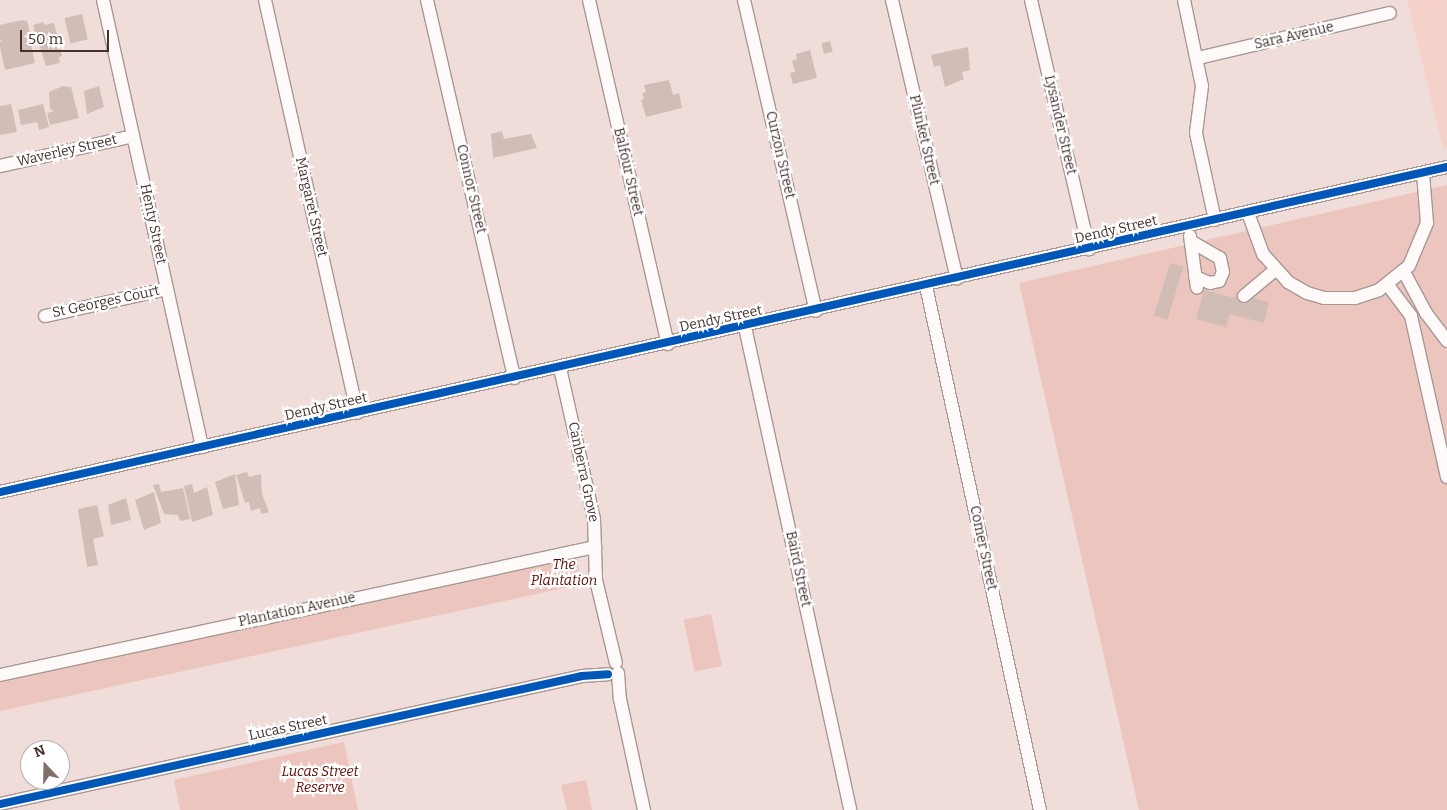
<!DOCTYPE html>
<html>
<head>
<meta charset="utf-8">
<style>
	body { margin:0 }
	#map { position:relative; width:1447px; height:810px; overflow:hidden; background:#f0ddda; font-family:Bitter,serif }
	div>[style] { position:absolute }
	.built>* { inset:0; background:#f5d1ca }
	.green>* { inset:0; background:#ecc5be; transform-origin:0 0 }
	.building>* { inset:0; background:#d1bdb6; transform-origin:0 0 }
	.roads { filter:drop-shadow(1px 0 #a89794) drop-shadow(-1px 0 #a89794) drop-shadow(0 1px #a89794) drop-shadow(0 -1px #a89794) }
	.minor>* { height:12px; margin:-6px; padding:0 6px; transform-origin:6px; border-radius:6px; background:#fdfaf9 }
	.cycleway>* { height:8px; margin:-4px; padding:0 4px; transform-origin:4px; border-radius:4px; background:#0057b8 }
	span { translate:-50% -50%; white-space:nowrap; text-align:center; line-height:1.15; -webkit-text-stroke:4.5px #fff; paint-order:stroke }
	.street-label { font-size:14px; color:#47322e }
	.park-label { font-size:14px; color:#5b0a03; font-style:italic }
	.north { position:absolute; left:20px; top:740px; width:50px; height:50px; box-sizing:border-box; background:#fff; border:1px solid #b5adab; border-radius:50%; rotate:339deg; font-size:14px; font-weight:700; line-height:20px; text-align:center; color:#47322e }
	.north::after { content:''; display:block; margin:auto; width:18px; height:22px; background:#826e6a; clip-path:polygon(50% 0,100% 100%,50% 72%,0 100%) }
	.scale { position:absolute; left:20px; top:30px; width:89px; height:22px; box-sizing:border-box; border:2px solid #47322e; border-top:0; padding-left:6px; font-size:15px; line-height:18px; white-space:nowrap; color:#47322e; -webkit-text-stroke:4px #fff; paint-order:stroke }
</style>
</head>
<body>
<div id="map">
	<div class="built">
		<div style="clip-path:polygon(1407px 0,1447px 0,1447px 148px,1443px 148px)"></div>
	</div>
	<div class="green">
		<div style="clip-path:polygon(1447px 185px,1447px 810px,1139px 810px,1019px 283px)"></div>
		<div style="clip-path:polygon(572px 556px,576px 556px,582px 584px,0 711px,0 681px)"></div>
		<div style="left:711px;top:614px;width:53px;height:28px;rotate:78deg"></div>
		<div style="clip-path:polygon(344px 742px,358px 810px,180px 810px,174px 780px)"></div>
		<div style="clip-path:polygon(586px 780px,592px 810px,567px 810px,561px 785px)"></div>
	</div>
	<div class="building">
		<div style="left:82px;top:14px;width:26px;height:18px;rotate:77deg"></div>
		<div style="clip-path:polygon(22px 20px,27px 21px,30px 33px,24px 34px,29px 35px,35px 63px,5px 70px,0 47px,0 42px,3px 41px,0 40px,0 25px)"></div>
		<div style="clip-path:polygon(44px 22px,44px 25px,54px 23px,62px 56px,59px 57px,60px 63px,46px 66px,33px 25px)"></div>
		<div style="left:830px;top:41px;width:11px;height:9px;rotate:75deg"></div>
		<div style="clip-path:polygon(968px 47px,970px 70px,962px 72px,964px 79px,945px 87px,940px 65px,934px 67px,931px 55px)"></div>
		<div style="clip-path:polygon(810px 50px,817px 78px,793px 84px,790px 73px,795px 72px,792px 61px,797px 59px,796px 54px)"></div>
		<div style="clip-path:polygon(669px 80px,673px 95px,679px 93px,682px 108px,646px 117px,641px 100px,644px 99px,642px 93px,646px 92px,644px 85px)"></div>
		<div style="clip-path:polygon(63px 86px,71px 87px,79px 118px,50px 125px,47px 113px,54px 111px,50px 109px,49px 92px)"></div>
		<div style="clip-path:polygon(99px 86px,104px 107px,87px 114px,84px 91px)"></div>
		<div style="clip-path:polygon(11px 104px,17px 132px,0 135px,0 106px)"></div>
		<div style="clip-path:polygon(43px 104px,49px 127px,39px 130px,37px 122px,21px 125px,18px 110px)"></div>
		<div style="clip-path:polygon(502px 131px,504px 139px,531px 134px,537px 148px,493px 158px,491px 134px)"></div>
		<div style="left:1170px;top:263px;width:14px;height:55px;rotate:17deg"></div>
		<div style="clip-path:polygon(1204px 290px,1234px 298px,1235px 293px,1269px 302px,1264px 323px,1230px 314px,1226px 327px,1196px 319px)"></div>
		<div style="clip-path:polygon(247px 472px,249px 477px,261px 474px,262px 494px,269px 512px,261px 514px,260px 508px,251px 511px,249px 502px,245px 503px,236px 475px)"></div>
		<div style="clip-path:polygon(235px 474px,239px 505px,223px 509px,215px 482px)"></div>
		<div style="clip-path:polygon(159px 484px,161px 492px,183px 488px,190px 519px,180px 521px,178px 515px,164px 514px,153px 485px)"></div>
		<div style="clip-path:polygon(192px 484px,194px 493px,207px 487px,213px 515px,192px 522px,184px 486px)"></div>
		<div style="clip-path:polygon(154px 492px,161px 523px,144px 530px,135px 500px)"></div>
		<div style="clip-path:polygon(126px 498px,131px 520px,111px 525px,108px 505px)"></div>
		<div style="clip-path:polygon(97px 505px,104px 536px,93px 539px,98px 565px,87px 567px,78px 509px)"></div>
	</div>
	<div class="roads">
		<div class="minor">
			<div style="left:103px;top:0;width:458px;rotate:77.5deg"></div>
			<div style="left:265px;top:0;width:423px;rotate:77.4deg"></div>
			<div style="left:427px;top:0;width:388px;rotate:77deg"></div>
			<div style="left:589px;top:0;width:353px;rotate:77.1deg"></div>
			<div style="left:744px;top:0;width:319px;rotate:77deg"></div>
			<div style="left:892px;top:0;width:286px;rotate:76.9deg"></div>
			<div style="left:1031px;top:0;width:256px;rotate:76.9deg"></div>
			<div style="left:1184px;top:0;width:88px;rotate:78.2deg"></div>
			<div style="left:1202px;top:86px;width:47px;rotate:97.3deg"></div>
			<div style="left:1196px;top:133px;width:89px;rotate:77.7deg"></div>
			<div style="left:1198px;top:58px;width:197px;rotate:-13.2deg"></div>
			<div style="left:0;top:166px;width:136px;rotate:-12.7deg"></div>
			<div style="left:1248px;top:213px;width:44px;rotate:69.9deg"></div>
			<div style="left:1263px;top:254px;width:38px;rotate:48deg"></div>
			<div style="left:1288px;top:282px;width:22px;rotate:30deg"></div>
			<div style="left:1307px;top:293px;width:18px;rotate:16deg"></div>
			<div style="left:1324px;top:298px;width:31px"></div>
			<div style="left:1355px;top:298px;width:25px;rotate:-18deg"></div>
			<div style="left:1379px;top:290px;width:38px;rotate:-39deg"></div>
			<div style="left:1409px;top:266px;width:47px;rotate:-67.3deg"></div>
			<div style="left:1427px;top:223px;width:50px;rotate:-94.6deg"></div>
			<div style="left:1190px;top:236px;width:52px;rotate:82.3deg"></div>
			<div style="left:1192px;top:242px;width:32px;rotate:30deg"></div>
			<div style="left:1220px;top:258px;width:14px;rotate:78deg"></div>
			<div style="left:1223px;top:272px;width:10px;rotate:114deg"></div>
			<div style="left:1219px;top:281px;width:9px;rotate:167deg"></div>
			<div style="left:1210px;top:283px;width:16px;rotate:-158deg"></div>
			<div style="left:1404px;top:272px;width:47px;rotate:61.8deg"></div>
			<div style="left:1426px;top:313px;width:35px;rotate:53deg"></div>
			<div style="left:1387px;top:284px;width:40px;rotate:53deg"></div>
			<div style="left:1411px;top:316px;width:165px;rotate:77.4deg"></div>
			<div style="left:926px;top:286px;width:536px;rotate:77.73deg"></div>
			<div style="left:1244px;top:296px;width:40px;rotate:-40deg"></div>
			<div style="left:45px;top:316px;width:125px;rotate:-12.5deg"></div>
			<div style="left:745px;top:327px;width:494px;rotate:77.7deg"></div>
			<div style="left:560px;top:368px;width:155px;rotate:77.3deg"></div>
			<div style="left:594px;top:519px;width:61px;rotate:88.1deg"></div>
			<div style="left:596px;top:580px;width:85px;rotate:76.5deg"></div>
			<div style="left:0;top:492px;width:1483px;rotate:-12.66deg"></div>
			<div style="left:618px;top:673px;width:26px;rotate:86deg"></div>
			<div style="left:620px;top:699px;width:114px;rotate:77.8deg"></div>
			<div style="left:0;top:675px;width:609px;rotate:-12.14deg"></div>
			<div style="left:0;top:804px;width:596px;rotate:-12.4deg"></div>
			<div style="left:582px;top:676px;width:26px;rotate:-4deg"></div>
		</div>
	</div>
	<div class="cycleway">
		<div style="left:0;top:492px;width:1483px;rotate:-12.66deg"></div>
		<div style="left:0;top:804px;width:596px;rotate:-12.4deg"></div>
		<div style="left:582px;top:676px;width:26px;rotate:-4deg"></div>
	</div>
	<div class="street-label">
		<span style="left:1294px;top:36px;rotate:-13deg">Sara Avenue</span>
		<span style="left:1060px;top:125px;rotate:77deg">Lysander Street</span>
		<span style="left:924px;top:140px;rotate:77deg">Plunket Street</span>
		<span style="left:67px;top:151px;rotate:-13deg">Waverley Street</span>
		<span style="left:780px;top:155px;rotate:77deg">Curzon Street</span>
		<span style="left:628px;top:172px;rotate:77deg">Balfour Street</span>
		<span style="left:471px;top:189px;rotate:77deg">Connor Street</span>
		<span style="left:311px;top:207px;rotate:77deg">Margaret Street</span>
		<span style="left:153px;top:224px;rotate:78deg">Henty Street</span>
		<span style="left:1116px;top:230px;rotate:-13deg">Dendy Street</span>
		<span style="left:106px;top:302px;rotate:-12deg">St Georges Court</span>
		<span style="left:721px;top:319px;rotate:-12deg">Dendy Street</span>
		<span style="left:326px;top:407px;rotate:-13deg">Dendy Street</span>
		<span style="left:583px;top:472px;rotate:78deg">Canberra Grove</span>
		<span style="left:983px;top:548px;rotate:78deg">Comer Street</span>
		<span style="left:798px;top:569px;rotate:78deg">Baird Street</span>
		<span style="left:297px;top:610px;rotate:-12deg">Plantation Avenue</span>
		<span style="left:288px;top:728px;rotate:-12deg">Lucas Street</span>
	</div>
	<div class="park-label">
		<span style="left:564px;top:573px">The<br>Plantation</span>
		<span style="left:320px;top:780px">Lucas Street<br>Reserve</span>
	</div>
	<div class="north">N</div>
	<div class="scale">50 m</div>
</div>
</body>
</html>
